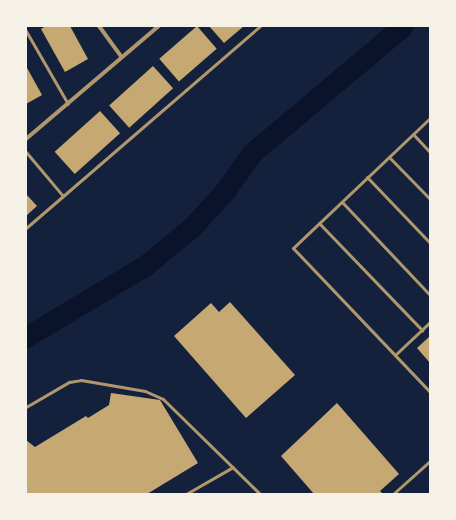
<!DOCTYPE html>
<html>
<head>
<meta charset="utf-8">
<style>
	body { margin:0 }
	#map { position:relative; width:456px; height:520px; overflow:hidden; background:#14213d; font-family:"DejaVu Sans",sans-serif }
	div>[style] { position:absolute }
	.river>* { height:21px; margin:-10.5px; padding:0 10.5px; transform-origin:10.5px; border-radius:10.5px; background:#0b132b }
	.building>* { inset:0; background:#c6a872; transform-origin:0 0 }
	.service>* { height:3px; margin:-1.5px; padding:0 1.5px; transform-origin:1.5px; border-radius:1.5px; background:#b1986c }
	.minor>* { height:4px; margin:-2px; padding:0 2px; transform-origin:2px; border-radius:2px; background:#b1986c }
	span { translate:-50% -50%; white-space:nowrap; text-align:center; line-height:1.15; -webkit-text-stroke:4px #f6f1e7; paint-order:stroke }
	.frame { position:absolute; inset:0; border:27px solid #f6f1e7; pointer-events:none }
</style>
</head>
<body>
<div id="map">
	<div class="river">
		<div style="left:26px;top:337px;width:140px;rotate:-31deg"></div>
		<div style="left:146px;top:265px;width:60px;rotate:-39.6deg"></div>
		<div style="left:192px;top:227px;width:49px;rotate:-47.5deg"></div>
		<div style="left:225px;top:191px;width:47px;rotate:-54.6deg"></div>
		<div style="left:252px;top:153px;width:197px;rotate:-40.1deg"></div>
	</div>
	<div class="building">
		<div style="clip-path:polygon(46px 26px,70px 26px,88px 59px,65px 72px,41px 29px)"></div>
		<div style="left:197px;top:26px;width:30px;height:50px;rotate:49deg"></div>
		<div style="clip-path:polygon(209px 26px,244px 26px,224px 43px)"></div>
		<div style="clip-path:polygon(26px 66px,42px 95px,26px 104px)"></div>
		<div style="left:153px;top:66px;width:30px;height:59px;rotate:48deg"></div>
		<div style="left:100px;top:111px;width:30px;height:61px;rotate:48deg"></div>
		<div style="clip-path:polygon(26px 194px,37px 206px,26px 216px)"></div>
		<div style="clip-path:polygon(230px 302px,295px 375px,246px 418px,174px 336px,211px 303px,219px 312px)"></div>
		<div style="clip-path:polygon(430px 336px,430px 363px,417px 348px)"></div>
		<div style="clip-path:polygon(111px 393px,160px 400px,198px 463px,147px 494px,26px 494px,26px 440px,35px 447px,86px 416px,88px 418px,109px 405px)"></div>
		<div style="clip-path:polygon(337px 403px,399px 474px,380px 491px,383px 494px,314px 494px,281px 456px)"></div>
	</div>
	<div class="service">
		<div style="left:26px;top:31px;width:84px;rotate:60.1deg"></div>
		<div style="left:430px;top:118px;width:189px;rotate:136.5deg"></div>
		<div style="left:293px;top:248px;width:199px;rotate:46.4deg"></div>
		<div style="left:413px;top:134px;width:25px;rotate:47deg"></div>
		<div style="left:26px;top:152px;width:57px;rotate:49.9deg"></div>
		<div style="left:389px;top:157px;width:59px;rotate:45.7deg"></div>
		<div style="left:367px;top:177px;width:91px;rotate:46.3deg"></div>
		<div style="left:342px;top:202px;width:128px;rotate:46.6deg"></div>
		<div style="left:319px;top:223px;width:149px;rotate:46.1deg"></div>
		<div style="left:26px;top:228px;width:309px;rotate:-40.8deg"></div>
		<div style="left:395px;top:355px;width:48px;rotate:-43.3deg"></div>
		<div style="left:26px;top:407px;width:50px;rotate:-30.2deg"></div>
		<div style="left:69px;top:382px;width:12px;rotate:-9deg"></div>
		<div style="left:81px;top:380px;width:65px;rotate:9.8deg"></div>
		<div style="left:145px;top:391px;width:20px;rotate:24deg"></div>
		<div style="left:163px;top:399px;width:136px;rotate:44.4deg"></div>
		<div style="left:186px;top:494px;width:54px;rotate:-29.9deg"></div>
		<div style="left:393px;top:494px;width:50px;rotate:-41.7deg"></div>
	</div>
	<div class="minor">
		<div style="left:99px;top:26px;width:37px;rotate:54deg"></div>
		<div style="left:26px;top:139px;width:175px;rotate:-40.4deg"></div>
	</div>
	<div class="frame"></div>
</div>
</body>
</html>
